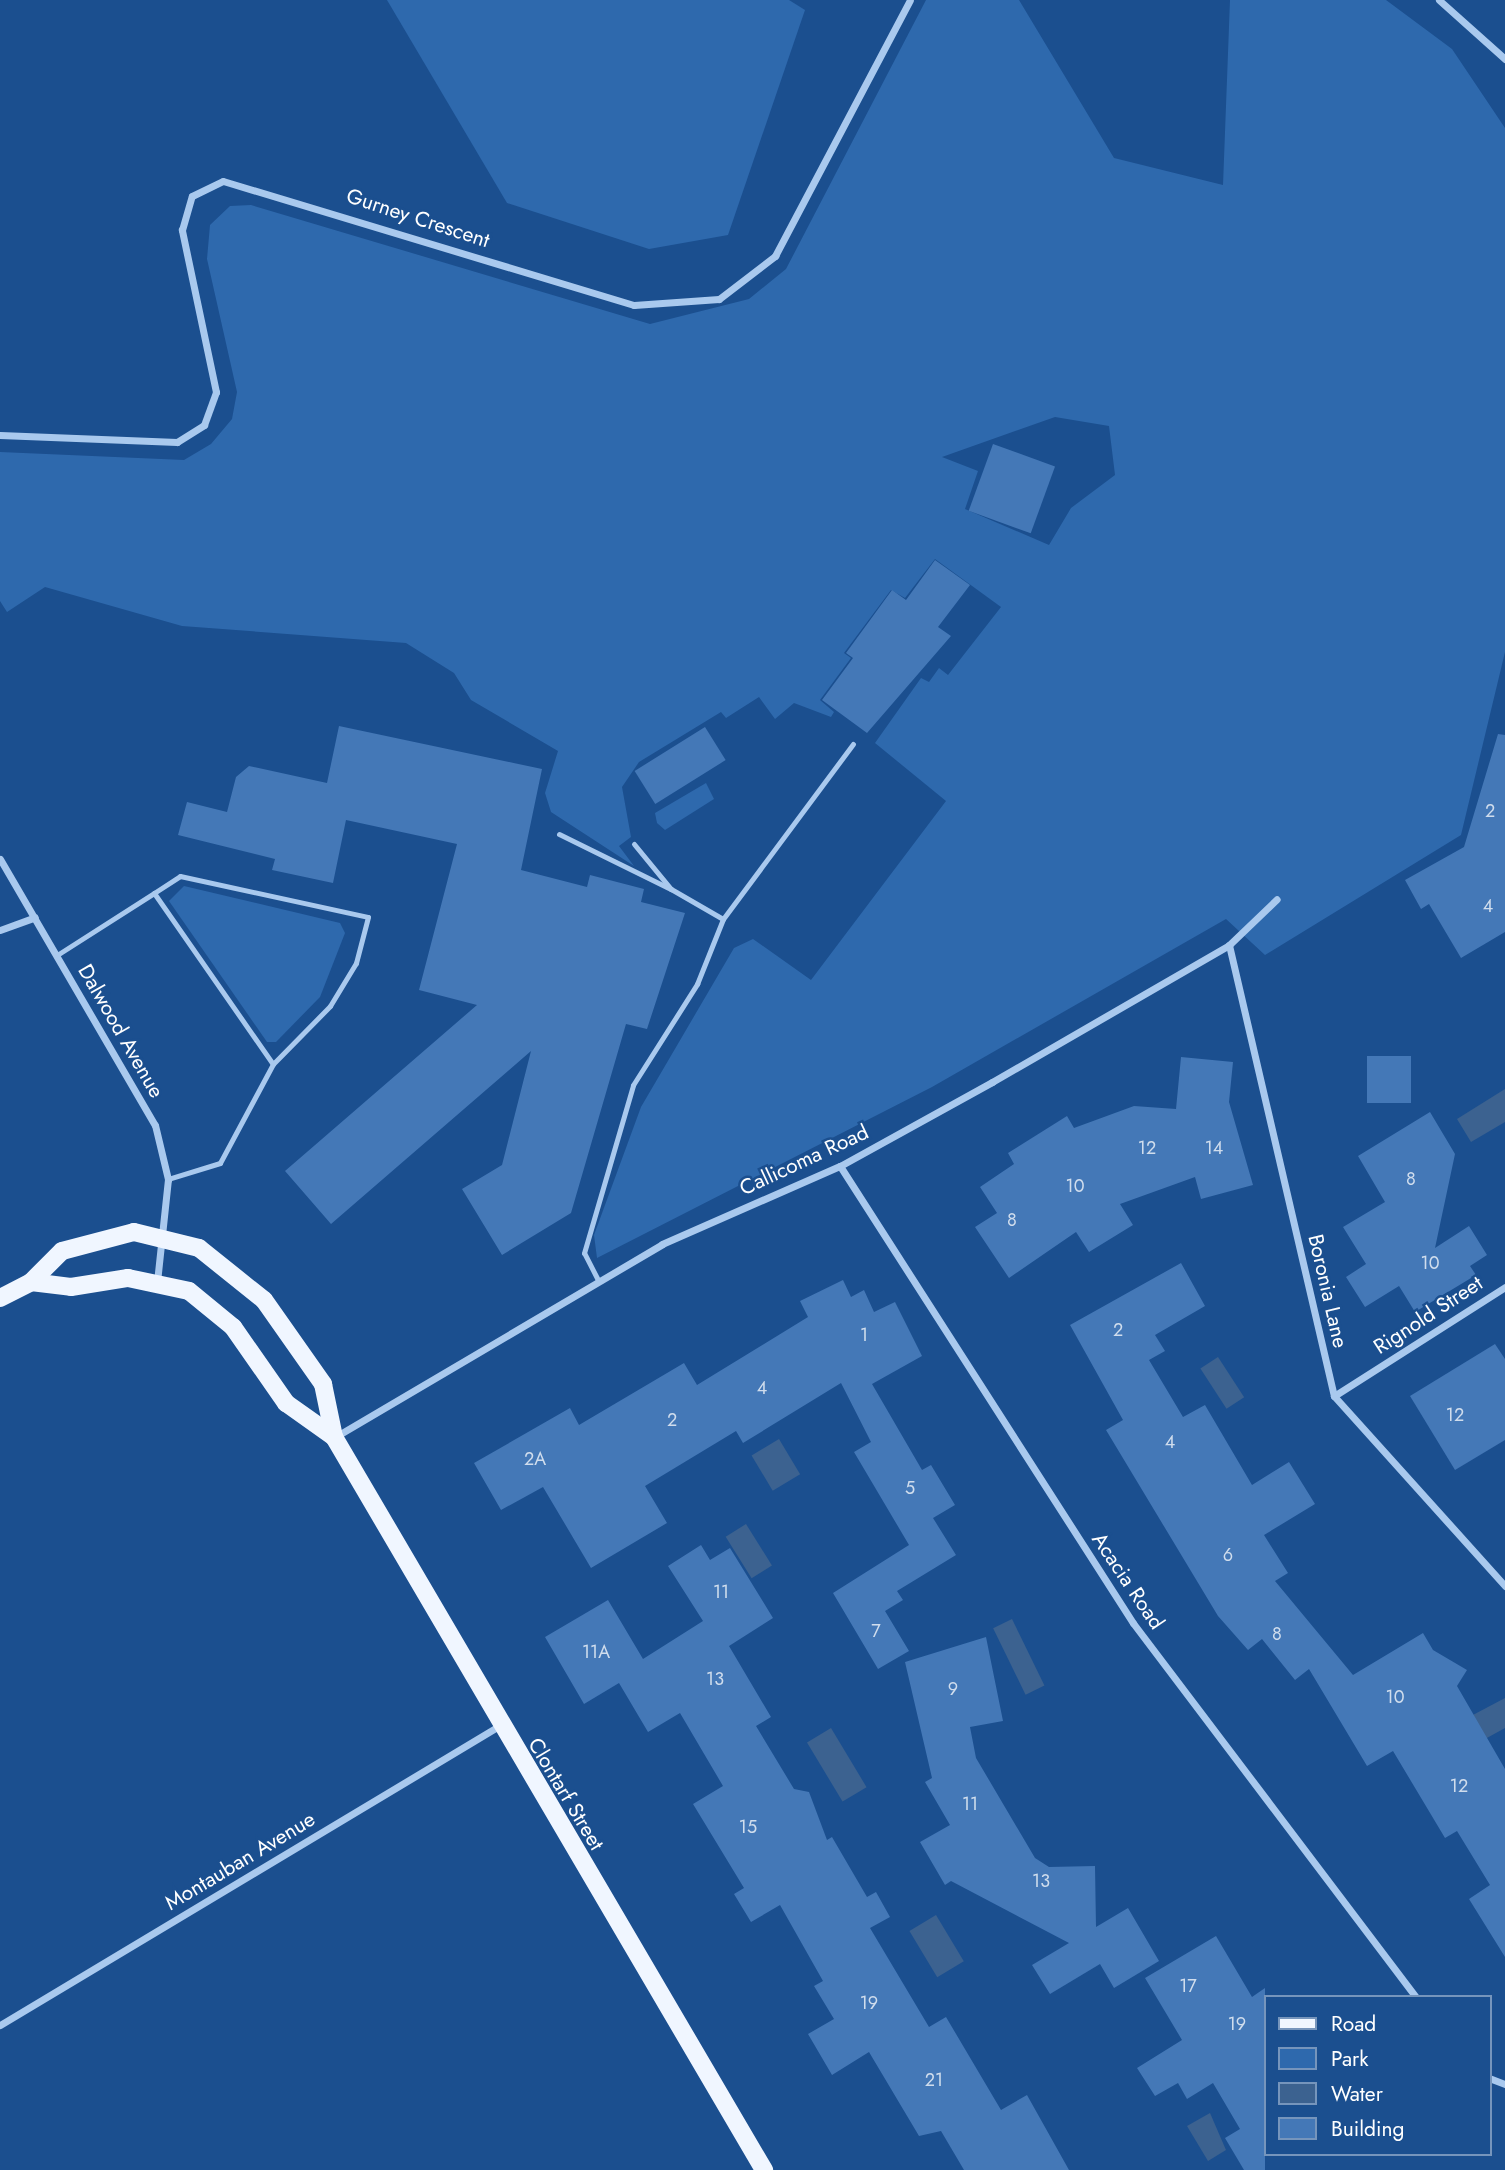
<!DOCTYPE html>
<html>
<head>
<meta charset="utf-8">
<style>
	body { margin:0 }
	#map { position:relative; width:1505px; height:2170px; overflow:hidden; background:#1b4f8f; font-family:Jost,sans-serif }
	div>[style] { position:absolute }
	.green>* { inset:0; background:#2e69ad }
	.water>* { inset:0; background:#3c6290; transform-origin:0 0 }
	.building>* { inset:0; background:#4478b7; transform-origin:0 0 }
	.service>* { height:5px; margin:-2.5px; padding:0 2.5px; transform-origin:2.5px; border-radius:2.5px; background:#a9c9ee }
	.minor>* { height:7px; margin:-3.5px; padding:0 3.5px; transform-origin:3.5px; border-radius:3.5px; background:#a9c9ee }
	.primary>* { height:18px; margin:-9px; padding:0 9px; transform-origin:9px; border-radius:9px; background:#f0f6ff }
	span { translate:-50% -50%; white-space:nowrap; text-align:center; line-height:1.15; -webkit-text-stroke:5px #1b4f8f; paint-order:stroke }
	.number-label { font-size:18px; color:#d0dded }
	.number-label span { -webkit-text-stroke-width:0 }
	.street-label { font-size:21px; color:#fff }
	.legend { position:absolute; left:1264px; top:1995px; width:228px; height:161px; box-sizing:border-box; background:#1b4f8f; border:2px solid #7695bc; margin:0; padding:9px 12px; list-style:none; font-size:21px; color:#fff }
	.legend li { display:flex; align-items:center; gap:14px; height:35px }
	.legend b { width:35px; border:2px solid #7695bc }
</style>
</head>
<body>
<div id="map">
	<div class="green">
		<div style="clip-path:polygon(387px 0,789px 0,805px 10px,728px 235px,649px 249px,507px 203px)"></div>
		<div style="clip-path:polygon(evenodd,926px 0,1019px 0,1114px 158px,1223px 185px,1230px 0,1386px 0,1452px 49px,1505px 128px,1505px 652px,1461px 835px,1265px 955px,1226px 919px,932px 1087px,597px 1258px,594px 1235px,641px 1107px,734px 948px,753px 939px,811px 980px,946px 801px,875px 743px,921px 678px,929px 682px,939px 668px,948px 675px,1001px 607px,935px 559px,905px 598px,891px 590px,844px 653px,851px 658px,820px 700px,834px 712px,831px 717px,794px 703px,775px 719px,759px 697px,726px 718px,721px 712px,639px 762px,622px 787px,631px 837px,619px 846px,634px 866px,551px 812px,545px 793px,558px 751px,471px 700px,454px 673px,406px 643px,182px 626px,45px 587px,7px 612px,0 601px,0 452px,184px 460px,211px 444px,232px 419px,237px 392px,207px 259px,210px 225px,230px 206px,251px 205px,650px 324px,749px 299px,786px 269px,926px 0,1055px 417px,1109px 426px,1115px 475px,1071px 508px,1049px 545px,965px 509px,978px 471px,942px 457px,1055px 417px)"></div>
		<div style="clip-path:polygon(706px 783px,714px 799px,665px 830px,657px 823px,655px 813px)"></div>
		<div style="clip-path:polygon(184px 886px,340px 923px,345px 933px,320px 997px,276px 1042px,267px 1042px,169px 901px)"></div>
	</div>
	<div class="water">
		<div style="clip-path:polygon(1505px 1089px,1505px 1122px,1471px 1142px,1457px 1119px)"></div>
		<div style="left:1218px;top:1357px;width:48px;height:21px;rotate:57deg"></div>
		<div style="left:779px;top:1439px;width:41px;height:32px;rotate:59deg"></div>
		<div style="left:746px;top:1524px;width:49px;height:24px;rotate:58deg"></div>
		<div style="left:1012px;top:1619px;width:74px;height:21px;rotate:64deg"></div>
		<div style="clip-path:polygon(1505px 1698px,1505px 1728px,1467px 1749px,1454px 1725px)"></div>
		<div style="left:831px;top:1728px;width:69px;height:28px;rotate:59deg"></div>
		<div style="left:936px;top:1915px;width:54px;height:31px;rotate:59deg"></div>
		<div style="clip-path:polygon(1210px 2113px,1226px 2150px,1208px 2161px,1187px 2126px)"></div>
	</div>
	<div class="building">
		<div style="left:993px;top:444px;width:66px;height:71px;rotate:20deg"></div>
		<div style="clip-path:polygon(935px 560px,970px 585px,938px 627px,951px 636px,867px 733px,822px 700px,853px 658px,846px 653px,892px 590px,906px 600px)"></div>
		<div style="clip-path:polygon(339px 726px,542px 769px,521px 870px,587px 887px,590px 875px,644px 889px,641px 902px,685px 913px,647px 1029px,626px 1024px,571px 1213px,502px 1255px,462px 1189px,502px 1165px,531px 1051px,331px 1224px,285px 1171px,477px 1005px,419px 990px,457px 844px,346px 820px,333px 883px,272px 870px,275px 859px,178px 835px,187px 802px,227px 812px,236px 777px,249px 766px,327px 783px)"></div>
		<div style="left:705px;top:727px;width:39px;height:83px;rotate:58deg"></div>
		<div style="clip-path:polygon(1498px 734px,1505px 735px,1505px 932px,1461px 958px,1429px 904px,1421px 909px,1405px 880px,1464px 847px)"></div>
		<div style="left:1367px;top:1056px;width:44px;height:47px"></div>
		<div style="clip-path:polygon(1181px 1057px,1233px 1062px,1229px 1102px,1253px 1185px,1201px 1199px,1195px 1177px,1120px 1204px,1133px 1225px,1089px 1252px,1076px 1232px,1009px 1278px,975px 1227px,997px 1213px,980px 1187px,1014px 1164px,1008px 1153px,1067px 1116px,1074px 1128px,1134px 1106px,1176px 1109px)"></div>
		<div style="clip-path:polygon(1430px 1112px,1455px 1154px,1435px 1248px,1469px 1226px,1487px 1255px,1470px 1266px,1476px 1275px,1415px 1312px,1399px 1286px,1365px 1307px,1346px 1277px,1366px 1264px,1343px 1227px,1385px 1202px,1358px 1156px)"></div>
		<div style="clip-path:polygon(1181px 1263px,1205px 1306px,1155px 1335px,1165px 1351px,1149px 1360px,1183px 1417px,1205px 1405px,1252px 1485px,1289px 1462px,1315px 1504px,1264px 1535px,1288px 1573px,1275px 1581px,1353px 1675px,1423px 1633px,1433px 1650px,1467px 1670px,1457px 1686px,1505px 1769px,1505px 1957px,1469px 1899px,1490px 1885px,1457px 1831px,1445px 1838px,1393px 1751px,1367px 1766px,1309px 1669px,1295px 1680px,1262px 1639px,1248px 1650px,1218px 1616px,1106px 1430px,1123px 1420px,1070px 1325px)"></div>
		<div style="clip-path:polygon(843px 1280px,851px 1297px,864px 1290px,874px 1312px,895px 1302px,922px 1356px,872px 1384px,922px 1470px,931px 1465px,955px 1505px,933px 1518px,956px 1555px,897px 1591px,903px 1600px,885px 1611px,909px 1651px,878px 1669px,833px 1593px,909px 1545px,854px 1452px,871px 1442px,841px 1383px,743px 1443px,736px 1431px,645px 1486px,667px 1523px,591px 1568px,543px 1487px,501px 1510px,474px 1463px,570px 1408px,579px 1425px,684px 1363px,697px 1385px,808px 1317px,800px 1301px)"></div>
		<div style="clip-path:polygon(1495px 1344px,1505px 1359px,1505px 1440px,1455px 1470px,1410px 1396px)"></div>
		<div style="clip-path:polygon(701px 1545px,710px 1560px,730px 1548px,773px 1618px,729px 1646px,771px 1717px,756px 1726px,794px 1789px,809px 1792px,827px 1840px,832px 1837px,867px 1897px,876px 1892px,890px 1917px,870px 1928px,929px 2027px,946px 2017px,1001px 2110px,1027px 2095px,1069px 2170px,964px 2170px,941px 2131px,919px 2136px,869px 2052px,832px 2075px,808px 2034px,834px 2019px,814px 1986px,823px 1981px,780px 1905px,751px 1922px,734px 1894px,744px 1888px,693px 1804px,723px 1786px,680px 1713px,648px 1732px,619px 1683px,584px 1704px,545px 1637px,608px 1600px,643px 1659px,703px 1621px,668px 1566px)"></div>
		<div style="clip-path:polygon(986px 1637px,1003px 1721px,970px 1727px,976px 1758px,1035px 1858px,1049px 1867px,1095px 1866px,1096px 1927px,1128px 1908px,1159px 1961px,1114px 1988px,1100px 1964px,1050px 1994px,1032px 1965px,1069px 1943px,951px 1881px,945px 1885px,920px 1842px,950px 1825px,925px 1782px,932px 1778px,905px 1662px)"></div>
		<div style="clip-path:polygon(1216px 1936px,1252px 1997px,1265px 1988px,1265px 2170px,1244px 2170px,1225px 2138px,1240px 2129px,1213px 2083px,1187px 2099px,1178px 2083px,1155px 2096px,1137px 2068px,1182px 2040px,1145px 1978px)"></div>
	</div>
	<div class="service">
		<div style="left:559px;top:834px;width:125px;rotate:26.2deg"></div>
		<div style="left:634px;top:844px;width:58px;rotate:50.6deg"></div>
		<div style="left:671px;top:889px;width:60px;rotate:30deg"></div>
		<div style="left:154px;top:893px;width:31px;rotate:-33deg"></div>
		<div style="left:180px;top:876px;width:192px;rotate:12.3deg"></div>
		<div style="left:368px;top:917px;width:48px;rotate:104.6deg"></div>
		<div style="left:356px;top:963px;width:50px;rotate:121.2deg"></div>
		<div style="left:330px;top:1006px;width:81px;rotate:134.5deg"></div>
		<div style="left:57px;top:955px;width:115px;rotate:-32.6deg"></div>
		<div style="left:154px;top:893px;width:208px;rotate:55.2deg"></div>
		<div style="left:273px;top:1064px;width:112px;rotate:118.2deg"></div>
		<div style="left:220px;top:1163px;width:54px;rotate:162.9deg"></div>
		<div style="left:598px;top:1280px;width:30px;rotate:-117deg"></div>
		<div style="left:584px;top:1253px;width:175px;rotate:-73.7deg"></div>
		<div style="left:633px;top:1085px;width:120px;rotate:-57.6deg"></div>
		<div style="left:697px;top:984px;width:70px;rotate:-68.2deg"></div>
		<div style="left:723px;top:919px;width:218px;rotate:-53.4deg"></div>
	</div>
	<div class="minor">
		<div style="left:1439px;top:0;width:89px;rotate:41.8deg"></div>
		<div style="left:0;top:435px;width:177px;rotate:2.3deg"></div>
		<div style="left:177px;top:442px;width:32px;rotate:-32deg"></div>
		<div style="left:204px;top:425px;width:35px;rotate:-70deg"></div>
		<div style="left:216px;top:392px;width:166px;rotate:-101.9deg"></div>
		<div style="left:182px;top:230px;width:35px;rotate:-74deg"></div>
		<div style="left:192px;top:196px;width:34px;rotate:-26deg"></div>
		<div style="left:223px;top:181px;width:429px;rotate:16.8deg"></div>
		<div style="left:634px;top:305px;width:85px;rotate:-4deg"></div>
		<div style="left:719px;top:299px;width:71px;rotate:-37.5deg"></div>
		<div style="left:775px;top:256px;width:289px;rotate:-62.2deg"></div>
		<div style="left:0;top:859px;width:308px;rotate:59.8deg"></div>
		<div style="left:155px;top:1125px;width:56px;rotate:76.5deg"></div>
		<div style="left:168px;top:1179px;width:104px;rotate:96.1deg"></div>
		<div style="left:0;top:930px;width:37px;rotate:-20deg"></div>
		<div style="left:1229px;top:945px;width:463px;rotate:76.9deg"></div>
		<div style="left:1334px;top:1396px;width:256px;rotate:48deg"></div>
		<div style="left:840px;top:1166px;width:543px;rotate:57.33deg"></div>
		<div style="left:1133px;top:1623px;width:469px;rotate:52.9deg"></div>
		<div style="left:1334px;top:1396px;width:203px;rotate:-32.5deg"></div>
		<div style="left:335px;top:1437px;width:380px;rotate:-30.5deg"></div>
		<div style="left:662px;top:1244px;width:194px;rotate:-23.7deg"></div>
		<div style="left:840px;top:1166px;width:174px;rotate:-28.9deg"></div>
		<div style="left:992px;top:1082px;width:274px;rotate:-30deg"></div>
		<div style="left:1229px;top:945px;width:66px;rotate:-43.8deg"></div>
		<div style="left:0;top:2025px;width:582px;rotate:-30.93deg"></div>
		<div style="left:1489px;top:2078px;width:17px;rotate:21deg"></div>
	</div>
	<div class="primary">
		<div style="left:31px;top:1282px;width:40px;rotate:7.1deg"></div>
		<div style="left:71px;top:1287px;width:58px;rotate:-9deg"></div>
		<div style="left:128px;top:1278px;width:62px;rotate:12deg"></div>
		<div style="left:189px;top:1291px;width:57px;rotate:39.3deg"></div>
		<div style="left:233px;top:1327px;width:93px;rotate:55.1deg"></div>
		<div style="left:286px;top:1403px;width:59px;rotate:35.3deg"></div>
		<div style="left:0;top:1298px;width:35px;rotate:-27deg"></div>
		<div style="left:31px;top:1282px;width:44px;rotate:-45deg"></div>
		<div style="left:62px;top:1251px;width:74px;rotate:-14.8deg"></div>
		<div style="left:134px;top:1232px;width:67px;rotate:13.8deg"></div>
		<div style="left:199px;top:1248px;width:83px;rotate:38.7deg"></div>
		<div style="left:264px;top:1300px;width:103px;rotate:54.9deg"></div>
		<div style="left:323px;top:1384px;width:54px;rotate:78.3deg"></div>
		<div style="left:334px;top:1437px;width:850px;rotate:59.6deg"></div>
	</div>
	<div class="number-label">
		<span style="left:1490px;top:811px">2</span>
		<span style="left:1488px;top:906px">4</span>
		<span style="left:1147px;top:1148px">12</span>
		<span style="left:1214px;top:1148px">14</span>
		<span style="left:1411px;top:1179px">8</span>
		<span style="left:1075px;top:1186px">10</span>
		<span style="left:1012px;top:1220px">8</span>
		<span style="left:1430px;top:1263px">10</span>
		<span style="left:1118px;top:1330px">2</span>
		<span style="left:864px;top:1335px">1</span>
		<span style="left:762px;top:1388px">4</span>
		<span style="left:1455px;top:1415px">12</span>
		<span style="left:672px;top:1420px">2</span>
		<span style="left:1170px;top:1442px">4</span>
		<span style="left:535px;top:1459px">2A</span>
		<span style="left:910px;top:1488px">5</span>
		<span style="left:1228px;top:1555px">6</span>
		<span style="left:721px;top:1592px">11</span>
		<span style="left:876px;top:1631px">7</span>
		<span style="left:1277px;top:1634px">8</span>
		<span style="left:596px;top:1652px">11A</span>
		<span style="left:715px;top:1679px">13</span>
		<span style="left:953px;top:1689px">9</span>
		<span style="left:1395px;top:1697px">10</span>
		<span style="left:1459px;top:1786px">12</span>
		<span style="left:970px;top:1804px">11</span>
		<span style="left:748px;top:1827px">15</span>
		<span style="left:1041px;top:1881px">13</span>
		<span style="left:1188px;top:1986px">17</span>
		<span style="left:869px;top:2003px">19</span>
		<span style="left:1237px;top:2024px">19</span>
		<span style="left:934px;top:2080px">21</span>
	</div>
	<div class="street-label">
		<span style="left:418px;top:218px;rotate:18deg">Gurney Crescent</span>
		<span style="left:121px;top:1031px;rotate:60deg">Dalwood Avenue</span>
		<span style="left:804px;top:1160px;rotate:-25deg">Callicoma Road</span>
		<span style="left:1328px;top:1291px;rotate:77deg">Boronia Lane</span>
		<span style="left:1428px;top:1315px;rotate:-33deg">Rignold Street</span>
		<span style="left:1128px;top:1581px;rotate:56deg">Acacia Road</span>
		<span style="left:566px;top:1794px;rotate:59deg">Clontarf Street</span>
		<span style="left:240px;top:1861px;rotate:-31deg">Montauban Avenue</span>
	</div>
	<ul class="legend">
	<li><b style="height:9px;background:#f0f6ff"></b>Road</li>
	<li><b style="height:19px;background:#2e69ad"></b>Park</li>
	<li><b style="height:19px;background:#3c6290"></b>Water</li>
	<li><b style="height:19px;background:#4478b7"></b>Building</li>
	</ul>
</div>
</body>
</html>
